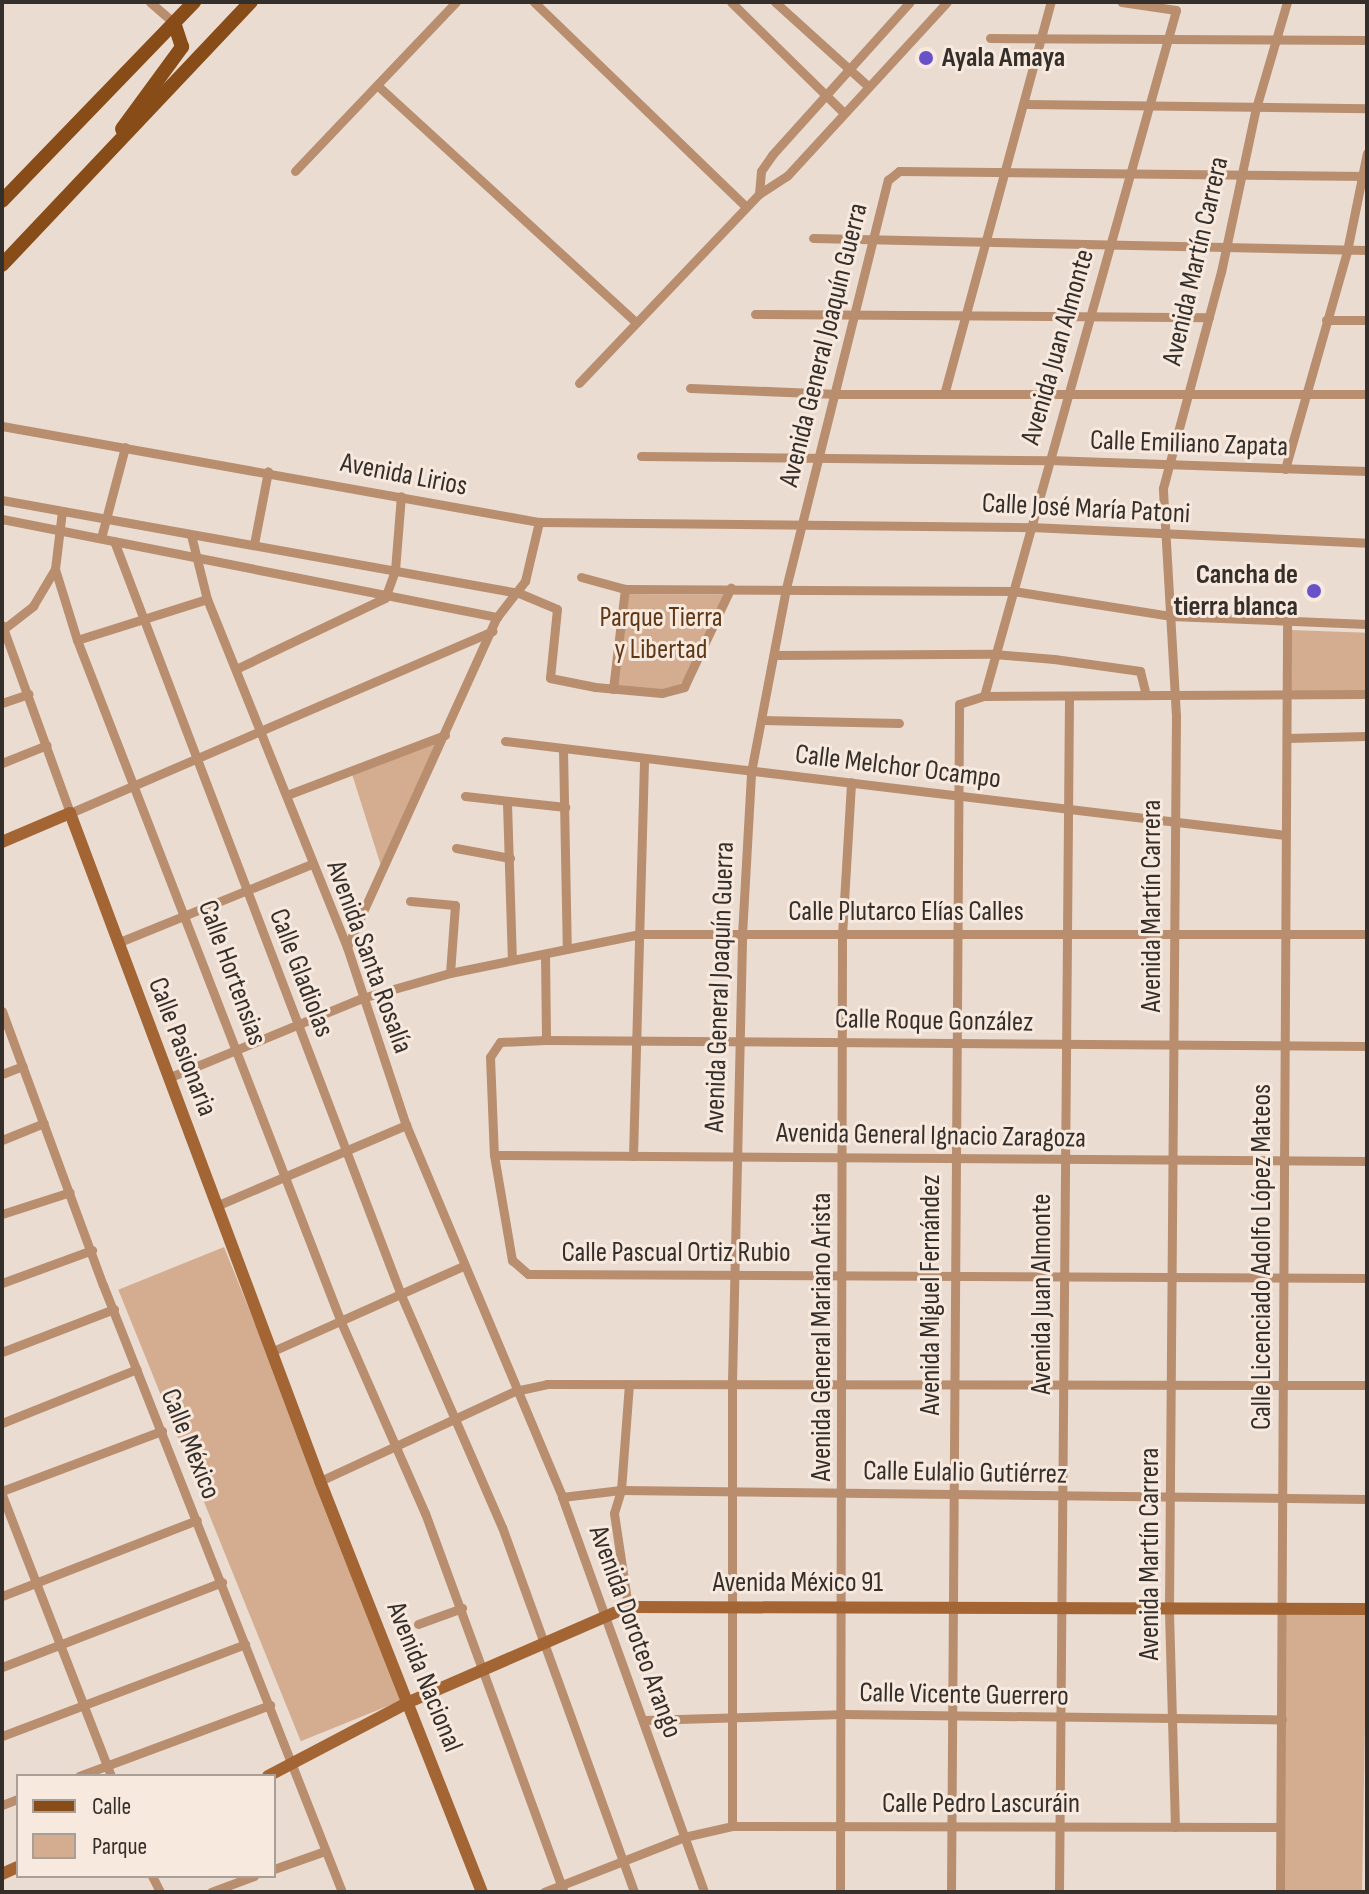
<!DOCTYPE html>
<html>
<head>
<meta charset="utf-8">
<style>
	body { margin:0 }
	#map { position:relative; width:1369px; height:1894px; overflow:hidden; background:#ebdcd1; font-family:"Sofia Sans Condensed",sans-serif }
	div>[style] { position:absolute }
	.green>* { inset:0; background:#d4ad90; transform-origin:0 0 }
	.street>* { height:9px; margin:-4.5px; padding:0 4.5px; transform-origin:4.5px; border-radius:4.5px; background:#b88e6f }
	.secondary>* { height:12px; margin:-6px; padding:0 6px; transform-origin:6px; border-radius:6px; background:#a26533 }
	.primary>* { height:14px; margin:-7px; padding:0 7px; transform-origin:7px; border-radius:7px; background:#874c17 }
	.dots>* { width:22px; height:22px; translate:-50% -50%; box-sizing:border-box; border:4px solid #f8e9de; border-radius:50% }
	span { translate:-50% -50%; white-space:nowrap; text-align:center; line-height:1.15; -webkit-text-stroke:6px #f8e9de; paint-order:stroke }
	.poi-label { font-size:28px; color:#352f2b; font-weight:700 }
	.left { translate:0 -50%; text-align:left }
	.right { translate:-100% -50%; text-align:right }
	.street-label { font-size:28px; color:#352f2b }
	.park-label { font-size:28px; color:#5f3818 }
	.frame { position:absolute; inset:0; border:4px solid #352f2b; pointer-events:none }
	.legend { position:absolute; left:16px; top:1774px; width:260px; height:104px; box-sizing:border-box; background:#f8e9de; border:2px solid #aa9f96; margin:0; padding:10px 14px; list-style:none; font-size:24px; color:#352f2b }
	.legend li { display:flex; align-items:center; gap:16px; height:40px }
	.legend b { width:40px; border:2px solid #aa9f96 }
</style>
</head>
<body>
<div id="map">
	<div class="green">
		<div style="clip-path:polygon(625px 594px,724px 595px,689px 674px,675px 690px,616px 687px)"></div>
		<div style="left:1291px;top:630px;width:76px;height:61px;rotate:2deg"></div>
		<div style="clip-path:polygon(444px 736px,382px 869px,351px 771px)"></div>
		<div style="left:224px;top:1247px;width:487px;height:114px;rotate:68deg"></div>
		<div style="left:1284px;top:1608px;width:83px;height:284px;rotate:1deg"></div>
	</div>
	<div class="street">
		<div style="left:150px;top:2px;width:32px;rotate:41deg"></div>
		<div style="left:534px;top:2px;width:295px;rotate:44deg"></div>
		<div style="left:731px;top:2px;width:157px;rotate:44.5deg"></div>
		<div style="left:775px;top:2px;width:125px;rotate:42.1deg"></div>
		<div style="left:990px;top:38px;width:377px;rotate:0.3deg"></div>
		<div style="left:377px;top:85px;width:350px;rotate:42.5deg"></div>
		<div style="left:1027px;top:104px;width:340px;rotate:0.7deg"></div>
		<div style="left:295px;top:171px;width:233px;rotate:-46.4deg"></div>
		<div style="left:759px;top:194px;width:23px;rotate:-85deg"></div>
		<div style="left:761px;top:171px;width:19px;rotate:-55deg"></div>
		<div style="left:772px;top:155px;width:206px;rotate:-48deg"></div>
		<div style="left:813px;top:238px;width:554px;rotate:1.24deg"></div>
		<div style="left:755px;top:314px;width:454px;rotate:0.4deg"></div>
		<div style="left:1326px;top:320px;width:41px"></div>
		<div style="left:579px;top:383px;width:261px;rotate:-46.4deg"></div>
		<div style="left:759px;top:194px;width:33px;rotate:-33deg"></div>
		<div style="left:787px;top:176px;width:236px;rotate:-47.4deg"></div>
		<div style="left:690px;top:388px;width:148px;rotate:2.3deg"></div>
		<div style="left:838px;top:394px;width:529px"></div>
		<div style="left:945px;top:391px;width:403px;rotate:-74.8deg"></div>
		<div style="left:2px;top:426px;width:546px;rotate:10.14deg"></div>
		<div style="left:539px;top:522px;width:492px;rotate:0.6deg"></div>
		<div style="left:1031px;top:527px;width:336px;rotate:2.7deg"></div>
		<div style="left:641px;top:456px;width:408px;rotate:0.6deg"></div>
		<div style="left:1049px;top:460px;width:318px;rotate:2deg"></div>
		<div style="left:1285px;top:469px;width:227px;rotate:-74.1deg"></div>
		<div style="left:1347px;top:251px;width:100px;rotate:-78.5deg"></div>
		<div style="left:2px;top:500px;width:525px;rotate:10.2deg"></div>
		<div style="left:519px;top:593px;width:41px;rotate:22.8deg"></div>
		<div style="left:557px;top:609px;width:69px;rotate:95.8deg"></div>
		<div style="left:550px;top:678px;width:46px;rotate:11.3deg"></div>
		<div style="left:595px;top:687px;width:67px;rotate:5.1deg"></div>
		<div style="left:662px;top:693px;width:23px;rotate:-15deg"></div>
		<div style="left:684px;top:687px;width:110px;rotate:-64.8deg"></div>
		<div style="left:62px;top:511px;width:58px;rotate:96.9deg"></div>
		<div style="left:55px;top:569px;width:74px;rotate:72.8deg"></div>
		<div style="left:77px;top:640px;width:731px;rotate:68.84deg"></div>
		<div style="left:341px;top:1322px;width:209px;rotate:66.3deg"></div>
		<div style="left:425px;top:1513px;width:404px;rotate:69.9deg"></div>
		<div style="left:2px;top:519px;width:505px;rotate:11.2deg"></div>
		<div style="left:191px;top:535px;width:66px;rotate:76deg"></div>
		<div style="left:207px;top:599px;width:375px;rotate:68.1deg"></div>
		<div style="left:347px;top:947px;width:188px;rotate:71.7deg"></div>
		<div style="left:406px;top:1125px;width:403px;rotate:67.2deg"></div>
		<div style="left:562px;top:1497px;width:420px;rotate:70.2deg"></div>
		<div style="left:101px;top:538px;width:94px;rotate:-75.2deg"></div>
		<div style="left:114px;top:541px;width:807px;rotate:69.16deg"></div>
		<div style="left:401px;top:1295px;width:253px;rotate:66.5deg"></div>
		<div style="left:502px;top:1527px;width:388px;rotate:70.1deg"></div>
		<div style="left:254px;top:544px;width:74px;rotate:-79.1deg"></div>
		<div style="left:581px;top:577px;width:46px;rotate:15.3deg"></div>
		<div style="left:625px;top:589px;width:388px;rotate:0.3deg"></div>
		<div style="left:1013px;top:591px;width:159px;rotate:9deg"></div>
		<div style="left:1170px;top:616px;width:197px;rotate:2.3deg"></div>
		<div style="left:2px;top:625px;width:200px;rotate:70.1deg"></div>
		<div style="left:70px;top:813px;width:460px;rotate:-23.3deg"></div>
		<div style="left:5px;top:628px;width:36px;rotate:-38deg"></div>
		<div style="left:33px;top:606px;width:43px;rotate:-59.3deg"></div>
		<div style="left:77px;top:640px;width:136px;rotate:-17.5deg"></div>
		<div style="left:775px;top:655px;width:219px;rotate:-0.3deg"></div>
		<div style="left:994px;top:654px;width:60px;rotate:4.8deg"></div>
		<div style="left:1054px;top:659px;width:87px;rotate:7.9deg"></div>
		<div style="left:1140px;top:671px;width:25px;rotate:76deg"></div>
		<div style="left:238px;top:668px;width:163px;rotate:-25.5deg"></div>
		<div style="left:385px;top:598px;width:30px;rotate:-70deg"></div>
		<div style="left:395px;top:570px;width:74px;rotate:-85.4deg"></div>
		<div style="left:613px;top:689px;width:101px;rotate:-83.2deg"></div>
		<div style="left:984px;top:696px;width:712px;rotate:-74.36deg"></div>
		<div style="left:1176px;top:10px;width:55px;rotate:-171.6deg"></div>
		<div style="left:2px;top:703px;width:28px;rotate:-19deg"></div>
		<div style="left:762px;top:720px;width:137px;rotate:1.3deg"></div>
		<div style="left:1287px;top:738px;width:80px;rotate:-1.4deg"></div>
		<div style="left:505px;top:741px;width:786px;rotate:6.87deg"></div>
		<div style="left:563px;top:749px;width:200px;rotate:88.9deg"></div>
		<div style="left:2px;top:763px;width:48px;rotate:-21.8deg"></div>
		<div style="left:287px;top:795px;width:169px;rotate:-20.8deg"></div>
		<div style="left:465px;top:796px;width:101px;rotate:6.3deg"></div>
		<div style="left:507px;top:803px;width:157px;rotate:88.2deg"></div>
		<div style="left:456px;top:848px;width:55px;rotate:10.5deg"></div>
		<div style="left:410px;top:901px;width:45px;rotate:5.1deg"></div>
		<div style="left:455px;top:905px;width:68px;rotate:94.2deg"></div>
		<div style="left:117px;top:943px;width:210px;rotate:-22.1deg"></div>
		<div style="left:347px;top:947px;width:362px;rotate:-65.6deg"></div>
		<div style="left:497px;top:617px;width:46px;rotate:-52.1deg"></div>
		<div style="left:525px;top:581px;width:61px;rotate:-76.7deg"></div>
		<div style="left:545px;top:954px;width:86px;rotate:89.3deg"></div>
		<div style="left:2px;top:1011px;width:292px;rotate:69.8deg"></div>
		<div style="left:103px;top:1285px;width:652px;rotate:68.51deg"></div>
		<div style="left:1367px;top:1046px;width:821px;rotate:-179.58deg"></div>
		<div style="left:546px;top:1040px;width:46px;rotate:177.5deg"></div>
		<div style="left:500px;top:1042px;width:18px;rotate:124deg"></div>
		<div style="left:490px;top:1057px;width:98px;rotate:87.7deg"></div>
		<div style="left:494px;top:1155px;width:107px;rotate:80.3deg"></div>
		<div style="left:512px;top:1260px;width:21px;rotate:41deg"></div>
		<div style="left:528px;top:1274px;width:839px;rotate:0.27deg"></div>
		<div style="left:2px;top:1074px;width:22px;rotate:-21deg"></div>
		<div style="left:168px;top:1078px;width:210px;rotate:-22.4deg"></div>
		<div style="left:362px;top:998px;width:91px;rotate:-15.9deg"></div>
		<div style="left:450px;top:973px;width:194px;rotate:-11.6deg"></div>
		<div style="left:640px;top:934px;width:727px"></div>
		<div style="left:2px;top:1140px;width:45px;rotate:-22deg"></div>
		<div style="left:494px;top:1155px;width:873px;rotate:0.39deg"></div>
		<div style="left:633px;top:1156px;width:396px;rotate:-88.4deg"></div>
		<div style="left:216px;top:1206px;width:207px;rotate:-23.1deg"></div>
		<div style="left:2px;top:1214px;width:71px;rotate:-17.9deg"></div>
		<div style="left:2px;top:1283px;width:96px;rotate:-20.1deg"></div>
		<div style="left:273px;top:1351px;width:208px;rotate:-24.1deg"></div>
		<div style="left:2px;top:1352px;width:120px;rotate:-21deg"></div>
		<div style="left:2px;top:1423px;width:145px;rotate:-21.8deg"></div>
		<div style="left:320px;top:1481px;width:215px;rotate:-24.8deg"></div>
		<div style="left:515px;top:1391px;width:33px;rotate:-12deg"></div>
		<div style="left:547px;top:1384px;width:820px;rotate:0.07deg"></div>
		<div style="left:2px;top:1491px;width:171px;rotate:-20.6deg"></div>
		<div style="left:2px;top:1495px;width:301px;rotate:68.8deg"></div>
		<div style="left:562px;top:1497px;width:59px;rotate:-6.8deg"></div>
		<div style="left:621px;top:1490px;width:746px;rotate:0.69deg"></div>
		<div style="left:2px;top:1596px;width:209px;rotate:-21.3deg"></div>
		<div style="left:628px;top:1607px;width:95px;rotate:-98.5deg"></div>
		<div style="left:614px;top:1513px;width:24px;rotate:-73deg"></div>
		<div style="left:621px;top:1490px;width:106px;rotate:-85.7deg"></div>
		<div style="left:418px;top:1624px;width:47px;rotate:-20deg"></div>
		<div style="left:2px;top:1667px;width:236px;rotate:-21.1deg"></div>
		<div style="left:644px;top:1720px;width:198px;rotate:-1.7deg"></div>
		<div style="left:842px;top:1714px;width:440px;rotate:0.7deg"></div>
		<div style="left:2px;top:1736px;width:260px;rotate:-20.7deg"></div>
		<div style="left:79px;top:1776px;width:204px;rotate:-20.4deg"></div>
		<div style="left:2px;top:1805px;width:17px;rotate:-21deg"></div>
		<div style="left:732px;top:1826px;width:444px;rotate:-90deg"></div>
		<div style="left:732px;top:1382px;width:447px;rotate:-88.7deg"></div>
		<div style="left:742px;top:935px;width:163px;rotate:-86.8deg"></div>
		<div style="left:751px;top:772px;width:187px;rotate:-79.2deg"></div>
		<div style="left:786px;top:588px;width:421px;rotate:-76deg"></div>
		<div style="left:888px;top:180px;width:14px;rotate:-39deg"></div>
		<div style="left:899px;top:171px;width:468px;rotate:0.6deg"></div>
		<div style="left:1175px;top:1827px;width:220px;rotate:-91.6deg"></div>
		<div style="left:1169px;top:1607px;width:891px;rotate:-89.55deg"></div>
		<div style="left:1176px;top:716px;width:228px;rotate:-93.3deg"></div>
		<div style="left:1163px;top:488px;width:224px;rotate:-75deg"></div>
		<div style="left:1221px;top:272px;width:168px;rotate:-78deg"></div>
		<div style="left:1256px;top:108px;width:110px;rotate:-73.7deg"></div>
		<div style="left:274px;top:1869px;width:54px;rotate:-19.4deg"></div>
		<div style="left:152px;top:1876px;width:18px;rotate:63deg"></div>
		<div style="left:211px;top:1892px;width:46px;rotate:-20.4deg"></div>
		<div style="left:544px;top:1892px;width:150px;rotate:-21.4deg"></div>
		<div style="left:684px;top:1837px;width:49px;rotate:-12.9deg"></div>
		<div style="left:732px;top:1826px;width:547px;rotate:0.1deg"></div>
		<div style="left:840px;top:1892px;width:957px;rotate:-89.88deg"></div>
		<div style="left:842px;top:935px;width:153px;rotate:-86.6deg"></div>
		<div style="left:951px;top:1892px;width:1188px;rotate:-89.61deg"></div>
		<div style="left:959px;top:704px;width:26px;rotate:-18deg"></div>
		<div style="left:984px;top:696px;width:383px;rotate:-0.3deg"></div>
		<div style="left:1059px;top:1892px;width:1196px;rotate:-89.52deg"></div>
		<div style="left:1280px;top:1892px;width:1270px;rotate:-89.68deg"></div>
	</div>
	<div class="secondary">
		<div style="left:2px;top:842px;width:74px;rotate:-23.1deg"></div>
		<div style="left:70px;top:813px;width:713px;rotate:69.48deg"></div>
		<div style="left:320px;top:1481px;width:442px;rotate:68.5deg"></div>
		<div style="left:268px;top:1776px;width:159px;rotate:-27.7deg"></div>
		<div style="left:409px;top:1702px;width:239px;rotate:-23.5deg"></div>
		<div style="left:628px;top:1607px;width:739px;rotate:0.16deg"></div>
		<div style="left:2px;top:1874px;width:17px;rotate:-24deg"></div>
	</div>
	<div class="primary">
		<div style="left:122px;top:129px;width:102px;rotate:-53.8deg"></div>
		<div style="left:182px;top:47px;width:25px;rotate:-108deg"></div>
		<div style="left:2px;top:201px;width:277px;rotate:-46deg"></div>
		<div style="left:2px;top:265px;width:362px;rotate:-46.6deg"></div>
	</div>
	<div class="dots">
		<div style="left:926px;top:58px;background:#6951ca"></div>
		<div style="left:1314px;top:591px;background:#6951ca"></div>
	</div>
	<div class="poi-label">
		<span class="left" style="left:942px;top:58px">Ayala Amaya</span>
		<span class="right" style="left:1298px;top:591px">Cancha de<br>tierra blanca</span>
	</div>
	<div class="street-label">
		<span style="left:1196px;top:261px;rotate:-77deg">Avenida Martín Carrera</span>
		<span style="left:824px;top:345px;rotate:-76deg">Avenida General Joaquín Guerra</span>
		<span style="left:1058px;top:347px;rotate:-74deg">Avenida Juan Almonte</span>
		<span style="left:1189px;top:444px;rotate:2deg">Calle Emiliano Zapata</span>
		<span style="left:404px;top:475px;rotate:11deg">Avenida Lirios</span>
		<span style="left:1086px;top:509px;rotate:3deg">Calle José María Patoni</span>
		<span style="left:898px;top:767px;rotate:7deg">Calle Melchor Ocampo</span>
		<span style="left:1152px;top:906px;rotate:-90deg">Avenida Martín Carrera</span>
		<span style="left:906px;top:912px">Calle Plutarco Elías Calles</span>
		<span style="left:369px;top:957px;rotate:70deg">Avenida Santa Rosalía</span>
		<span style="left:232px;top:973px;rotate:70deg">Calle Hortensias</span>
		<span style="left:301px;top:973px;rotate:69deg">Calle Gladiolas</span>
		<span style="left:720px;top:987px;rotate:-88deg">Avenida General Joaquín Guerra</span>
		<span style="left:934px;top:1021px;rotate:1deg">Calle Roque González</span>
		<span style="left:182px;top:1047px;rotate:69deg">Calle Pasionaria</span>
		<span style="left:931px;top:1136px;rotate:1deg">Avenida General Ignacio Zaragoza</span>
		<span style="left:676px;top:1253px">Calle Pascual Ortiz Rubio</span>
		<span style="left:1262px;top:1257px;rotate:-90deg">Calle Licenciado Adolfo López Mateos</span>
		<span style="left:1042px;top:1294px;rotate:-90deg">Avenida Juan Almonte</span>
		<span style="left:931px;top:1295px;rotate:-90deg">Avenida Miguel Fernández</span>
		<span style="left:822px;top:1337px;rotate:-90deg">Avenida General Mariano Arista</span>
		<span style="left:190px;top:1444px;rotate:68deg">Calle México</span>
		<span style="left:965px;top:1473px;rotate:1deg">Calle Eulalio Gutiérrez</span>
		<span style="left:1150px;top:1554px;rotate:-90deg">Avenida Martín Carrera</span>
		<span style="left:798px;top:1583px">Avenida México 91</span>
		<span style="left:635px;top:1632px;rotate:70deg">Avenida Doroteo Arango</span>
		<span style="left:424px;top:1677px;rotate:68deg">Avenida Nacional</span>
		<span style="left:964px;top:1695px;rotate:1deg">Calle Vicente Guerrero</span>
		<span style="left:981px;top:1804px">Calle Pedro Lascuráin</span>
	</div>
	<div class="park-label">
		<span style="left:661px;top:634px">Parque Tierra<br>y Libertad</span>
	</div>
	<div class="frame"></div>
	<ul class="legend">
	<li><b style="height:10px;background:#874c17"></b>Calle</li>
	<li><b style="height:22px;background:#d4ad90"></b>Parque</li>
	</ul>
</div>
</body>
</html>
